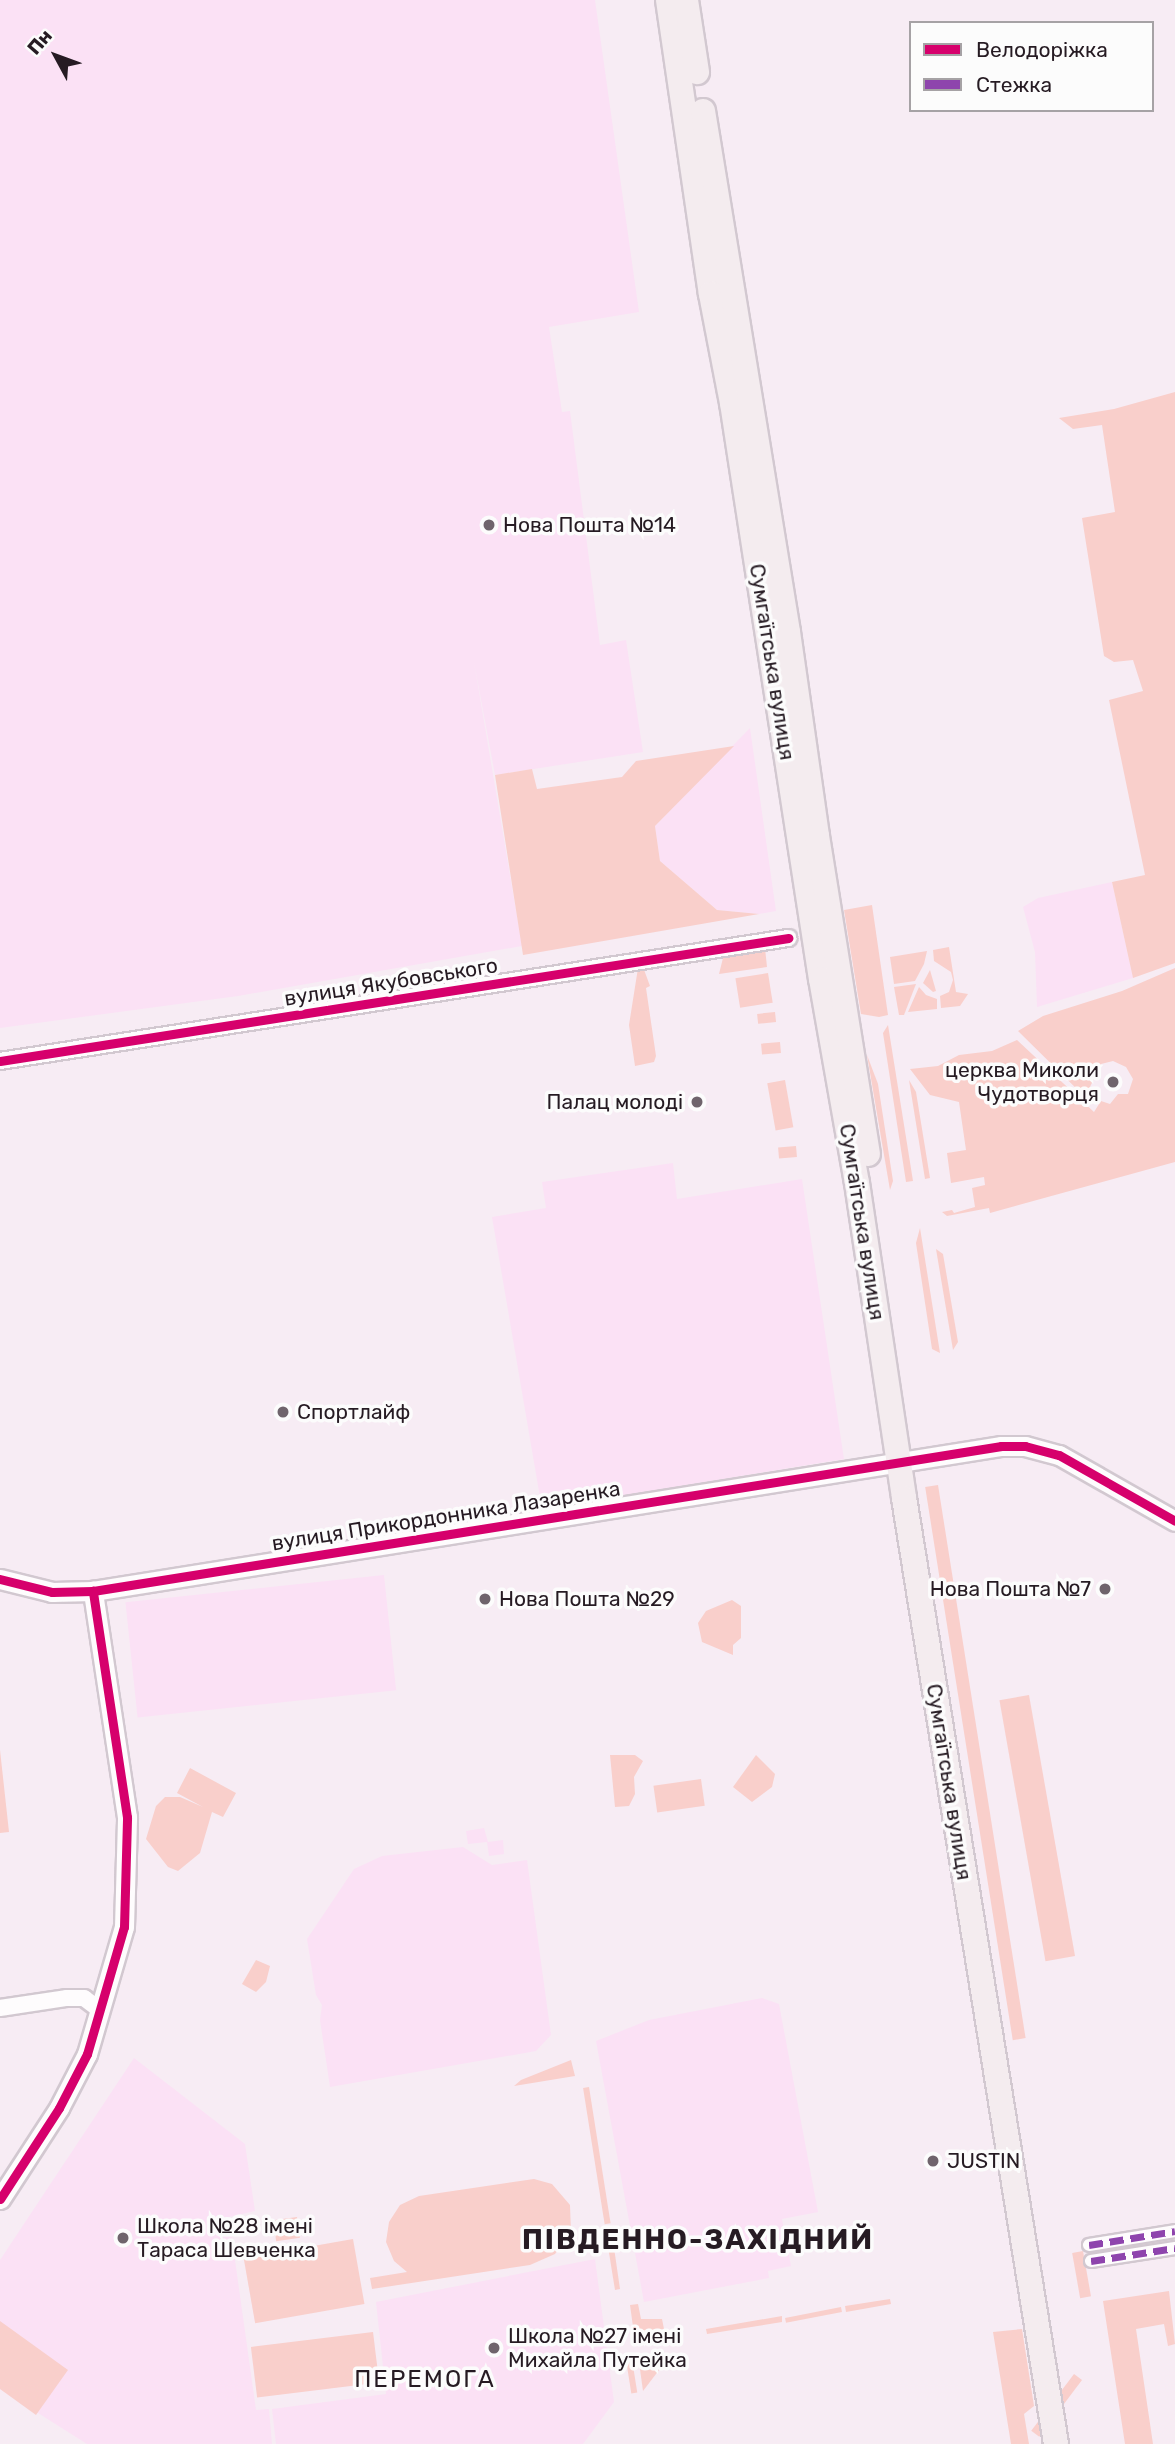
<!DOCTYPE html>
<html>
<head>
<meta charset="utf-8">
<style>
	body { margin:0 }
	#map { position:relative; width:1175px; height:2444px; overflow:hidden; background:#f7ecf4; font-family:Rubik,sans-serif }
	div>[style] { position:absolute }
	.built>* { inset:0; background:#fbe1f5; transform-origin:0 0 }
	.green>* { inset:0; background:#f9cfcb; transform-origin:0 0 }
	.roads { filter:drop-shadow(2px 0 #d2c8d0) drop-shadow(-2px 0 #d2c8d0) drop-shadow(0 2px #d2c8d0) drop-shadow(0 -2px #d2c8d0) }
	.pedestrian>* { height:12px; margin:-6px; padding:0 6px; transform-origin:6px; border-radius:6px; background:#fefcfd }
	.minor>* { height:16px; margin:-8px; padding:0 8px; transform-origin:8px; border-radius:8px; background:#fefcfd }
	.tertiary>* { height:19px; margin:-9.5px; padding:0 9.5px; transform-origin:9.5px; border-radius:9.5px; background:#fefcfd }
	.primary>* { height:24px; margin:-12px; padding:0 12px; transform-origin:12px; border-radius:12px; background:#f4ecef }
	.quiet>* { height:7px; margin-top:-3.5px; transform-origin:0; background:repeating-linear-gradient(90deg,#8e44ad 0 14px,transparent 0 21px) }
	.cycleway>* { height:9px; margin:-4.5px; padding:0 4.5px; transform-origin:4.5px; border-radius:4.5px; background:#d6006c }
	.dots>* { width:19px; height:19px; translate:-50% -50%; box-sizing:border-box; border:4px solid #fcfcfc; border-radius:50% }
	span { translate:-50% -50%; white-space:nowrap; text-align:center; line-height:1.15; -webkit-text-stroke:7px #fcfcfc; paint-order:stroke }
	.poi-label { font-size:21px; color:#261b23 }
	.left { translate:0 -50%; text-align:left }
	.right { translate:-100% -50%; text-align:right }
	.street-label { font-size:21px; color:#261b23 }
	.quarter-label { font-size:24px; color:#261b23; letter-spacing:2px }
	.district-label { font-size:28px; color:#261b23; font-weight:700; letter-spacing:2px }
	.legend { position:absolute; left:909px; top:21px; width:245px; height:91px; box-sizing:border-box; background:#fcfcfc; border:2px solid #a6a2a5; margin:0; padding:9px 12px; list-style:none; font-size:21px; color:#261b23 }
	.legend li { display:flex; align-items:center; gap:14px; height:35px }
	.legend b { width:35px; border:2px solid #a6a2a5 }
	.north { position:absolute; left:21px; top:21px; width:70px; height:70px; -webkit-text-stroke:5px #fcfcfc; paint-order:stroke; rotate:311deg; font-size:19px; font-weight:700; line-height:28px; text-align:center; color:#261b23 }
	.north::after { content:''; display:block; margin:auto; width:24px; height:32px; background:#261b23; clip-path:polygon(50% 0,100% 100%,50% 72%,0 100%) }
</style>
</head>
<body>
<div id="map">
	<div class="built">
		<div style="clip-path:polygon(0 0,595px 0,639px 312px,549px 327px,562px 412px,570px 411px,600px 645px,626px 640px,643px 752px,495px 775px,474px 662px,522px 946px,238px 996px,0 1028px)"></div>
		<div style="clip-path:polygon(750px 728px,776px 911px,759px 914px,717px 910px,660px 861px,655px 826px)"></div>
		<div style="clip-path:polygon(1112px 882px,1133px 978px,1037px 1007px,1035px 952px,1023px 907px,1038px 898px)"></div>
		<div style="clip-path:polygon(673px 1163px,677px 1199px,802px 1179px,844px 1459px,542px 1509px,492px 1217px,546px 1208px,542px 1182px)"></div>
		<div style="left:384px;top:1575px;width:116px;height:260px;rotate:84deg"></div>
		<div style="clip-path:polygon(484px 1828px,488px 1842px,503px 1840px,504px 1854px,489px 1856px,487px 1842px,468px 1844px,466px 1831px)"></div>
		<div style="clip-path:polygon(463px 1847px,492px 1865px,527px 1860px,551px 2035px,536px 2051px,330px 2087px,320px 2020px,322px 2005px,316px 1995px,307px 1939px,354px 1869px,382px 1856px)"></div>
		<div style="clip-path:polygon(762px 1998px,779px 2004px,818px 2212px,782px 2219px,791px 2266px,768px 2271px,769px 2278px,644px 2302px,596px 2041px,649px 2020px)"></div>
		<div style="clip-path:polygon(134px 2058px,245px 2144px,255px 2211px,229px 2217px,256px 2410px,269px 2409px,272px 2444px,87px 2444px,0 2389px,0 2260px)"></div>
		<div style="clip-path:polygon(595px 2259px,614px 2402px,583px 2444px,276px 2444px,272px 2409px,386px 2394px,376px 2302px)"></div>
	</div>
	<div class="green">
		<div style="clip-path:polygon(1175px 392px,1175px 963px,1133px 978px,1112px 882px,1145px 875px,1109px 700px,1143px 691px,1133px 660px,1114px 662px,1104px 656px,1082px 518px,1115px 512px,1102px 425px,1073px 429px,1059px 418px,1114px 409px)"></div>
		<div style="clip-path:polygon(734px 746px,655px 826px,660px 861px,717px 910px,759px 914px,523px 955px,495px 775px,532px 769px,537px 789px,622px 777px,636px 761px)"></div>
		<div style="clip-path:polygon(872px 905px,888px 1015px,879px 1017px,861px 1014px,844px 910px)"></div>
		<div style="clip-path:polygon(949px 947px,956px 992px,968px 994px,960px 1006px,941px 1008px,940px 996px,949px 992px,953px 980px,951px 972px,934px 961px,933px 950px)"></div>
		<div style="clip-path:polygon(765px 948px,767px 967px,719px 974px,724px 954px)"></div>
		<div style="clip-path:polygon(927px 951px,924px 964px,915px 981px,894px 984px,890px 957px)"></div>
		<div style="clip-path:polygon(643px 967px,650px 986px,646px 988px,656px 1056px,654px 1062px,635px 1066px,629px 1025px,638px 968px)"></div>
		<div style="clip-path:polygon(1175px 968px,1175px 1162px,990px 1213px,989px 1208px,947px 1216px,942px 1212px,952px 1210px,954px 1213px,975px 1207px,972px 1188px,985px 1185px,984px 1177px,951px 1183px,947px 1153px,966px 1150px,959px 1102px,930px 1095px,910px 1069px,938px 1066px,959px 1055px,992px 1051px,1017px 1040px,1094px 1112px,1101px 1101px,1110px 1104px,1118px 1094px,1128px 1094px,1133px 1079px,1126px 1067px,1113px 1061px,1101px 1064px,1089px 1089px,1093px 1095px,1089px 1101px,1018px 1031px,1043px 1016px,1122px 991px)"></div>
		<div style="clip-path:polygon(930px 970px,936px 991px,933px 992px,923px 983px)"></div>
		<div style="left:768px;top:973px;width:30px;height:33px;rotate:81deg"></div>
		<div style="clip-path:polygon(916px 984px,904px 1015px,899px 1015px,894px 987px)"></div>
		<div style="clip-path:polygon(919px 987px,926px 995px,937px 999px,937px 1009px,908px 1012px)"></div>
		<div style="left:775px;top:1012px;width:10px;height:18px;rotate:84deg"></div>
		<div style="clip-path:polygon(888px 1025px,913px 1181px,906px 1182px,883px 1033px)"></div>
		<div style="left:780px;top:1042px;width:11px;height:19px;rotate:85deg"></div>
		<div style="clip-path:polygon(867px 1055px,878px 1084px,893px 1181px,890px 1190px)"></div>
		<div style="left:785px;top:1080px;width:48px;height:18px;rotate:80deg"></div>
		<div style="clip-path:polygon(909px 1080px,916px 1092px,930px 1178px,925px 1179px)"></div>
		<div style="left:796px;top:1146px;width:11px;height:18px;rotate:85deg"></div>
		<div style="clip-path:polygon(920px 1228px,940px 1353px,932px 1349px,916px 1243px)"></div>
		<div style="clip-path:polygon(936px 1249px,943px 1254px,958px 1342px,953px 1350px)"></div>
		<div style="left:938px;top:1485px;width:560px;height:13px;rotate:81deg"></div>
		<div style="clip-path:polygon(732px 1600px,741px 1606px,741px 1638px,733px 1645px,733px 1655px,702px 1642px,698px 1623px,706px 1611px)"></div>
		<div style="left:1029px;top:1695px;width:265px;height:30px;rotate:80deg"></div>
		<div style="clip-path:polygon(0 1750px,9px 1832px,0 1833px)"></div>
		<div style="clip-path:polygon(610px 1755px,635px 1755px,643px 1761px,634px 1777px,635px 1794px,629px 1806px,615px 1807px)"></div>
		<div style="clip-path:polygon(756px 1755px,775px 1774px,772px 1787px,752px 1802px,733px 1787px)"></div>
		<div style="clip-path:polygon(190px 1768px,236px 1793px,223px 1817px,212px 1812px,200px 1853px,178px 1871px,168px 1867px,146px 1839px,156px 1806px,165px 1797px,180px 1797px,203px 1807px,177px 1793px)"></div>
		<div style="left:701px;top:1779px;width:27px;height:48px;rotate:82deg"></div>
		<div style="clip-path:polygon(256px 1960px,270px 1966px,266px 1982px,256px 1992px,242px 1984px)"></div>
		<div style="clip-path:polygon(571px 2060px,575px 2076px,514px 2086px,521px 2080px)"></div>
		<div style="left:589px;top:2087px;width:138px;height:6px;rotate:81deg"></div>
		<div style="clip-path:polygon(534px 2179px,552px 2184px,570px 2205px,571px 2232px,555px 2254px,530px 2265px,372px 2289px,370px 2278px,407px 2272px,394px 2261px,386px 2242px,389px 2222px,400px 2205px,419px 2196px)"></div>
		<div style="left:297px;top:2217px;width:21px;height:24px;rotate:82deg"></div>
		<div style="clip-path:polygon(611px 2227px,620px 2289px,615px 2290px,605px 2228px)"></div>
		<div style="left:353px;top:2239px;width:66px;height:111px;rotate:80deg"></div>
		<div style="left:1083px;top:2251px;width:46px;height:11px;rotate:80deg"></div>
		<div style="clip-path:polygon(1169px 2291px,1175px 2344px,1168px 2346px,1164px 2324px,1136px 2329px,1153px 2444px,1125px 2444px,1103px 2301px)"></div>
		<div style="clip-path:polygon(890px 2299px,891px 2304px,846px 2312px,845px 2306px)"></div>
		<div style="clip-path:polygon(638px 2304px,641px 2319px,662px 2319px,664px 2329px,634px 2334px,630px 2305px)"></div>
		<div style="left:841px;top:2307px;width:5px;height:57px;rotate:79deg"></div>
		<div style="clip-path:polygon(782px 2316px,782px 2322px,707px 2334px,706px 2329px)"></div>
		<div style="clip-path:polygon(0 2321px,68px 2370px,36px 2415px,0 2389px)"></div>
		<div style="clip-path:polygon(1022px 2329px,1034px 2406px,1024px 2414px,1029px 2444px,1011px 2444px,993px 2332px)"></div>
		<div style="left:373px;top:2332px;width:51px;height:123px;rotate:83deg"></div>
		<div style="left:631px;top:2353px;width:40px;height:6px;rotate:81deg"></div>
		<div style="clip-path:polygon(669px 2357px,643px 2391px,639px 2362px)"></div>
		<div style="left:1074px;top:2374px;width:10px;height:71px;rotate:37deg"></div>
	</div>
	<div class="roads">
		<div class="pedestrian">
			<div style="left:1089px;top:2245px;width:87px;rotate:-9.2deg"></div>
			<div style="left:1091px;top:2261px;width:85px;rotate:-8.8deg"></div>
		</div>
		<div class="minor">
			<div style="left:0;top:1061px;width:798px;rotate:-8.87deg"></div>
			<div style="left:0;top:2008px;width:68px;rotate:-8.5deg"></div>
			<div style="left:67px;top:1998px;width:17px"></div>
			<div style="left:84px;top:1998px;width:21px;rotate:37deg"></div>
		</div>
		<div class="tertiary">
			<div style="left:0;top:1579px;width:54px;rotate:14deg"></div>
			<div style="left:52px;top:1592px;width:41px;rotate:-1.4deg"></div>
			<div style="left:93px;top:1591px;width:920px;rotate:-9.07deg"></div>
			<div style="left:1001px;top:1446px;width:24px"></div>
			<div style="left:1025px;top:1446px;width:35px;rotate:15deg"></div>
			<div style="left:1059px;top:1455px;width:133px;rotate:29.6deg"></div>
			<div style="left:0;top:2199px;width:108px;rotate:-57deg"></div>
			<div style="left:59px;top:2108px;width:61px;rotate:-62.6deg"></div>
			<div style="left:87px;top:2054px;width:132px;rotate:-73.8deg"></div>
			<div style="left:124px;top:1927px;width:110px;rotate:-88.4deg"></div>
			<div style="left:127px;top:1817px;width:229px;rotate:-98.6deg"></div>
		</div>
		<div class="primary">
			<div style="left:668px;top:0;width:297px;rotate:81.7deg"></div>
			<div style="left:711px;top:294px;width:111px;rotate:79.1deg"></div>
			<div style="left:732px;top:403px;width:583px;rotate:81.22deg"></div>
			<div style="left:821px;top:979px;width:207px;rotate:80deg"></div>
			<div style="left:857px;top:1183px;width:318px;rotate:81.5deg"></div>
			<div style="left:904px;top:1498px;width:958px;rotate:80.87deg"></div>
			<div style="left:686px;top:0;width:73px;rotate:81.3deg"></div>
			<div style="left:703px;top:111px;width:528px;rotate:80.73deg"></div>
			<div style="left:788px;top:632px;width:206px;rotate:81.9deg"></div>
			<div style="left:817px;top:836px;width:322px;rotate:80.9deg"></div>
		</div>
	</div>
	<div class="quiet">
		<div style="left:1089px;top:2245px;width:87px;rotate:-9.2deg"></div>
		<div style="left:1091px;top:2261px;width:85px;rotate:-8.8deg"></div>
	</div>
	<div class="cycleway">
		<div style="left:0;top:1061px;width:798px;rotate:-8.87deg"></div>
		<div style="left:0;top:1579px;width:54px;rotate:14deg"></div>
		<div style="left:52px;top:1592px;width:41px;rotate:-1.4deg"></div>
		<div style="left:93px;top:1591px;width:920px;rotate:-9.07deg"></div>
		<div style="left:1001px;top:1446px;width:24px"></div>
		<div style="left:1025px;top:1446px;width:35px;rotate:15deg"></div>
		<div style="left:1059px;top:1455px;width:133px;rotate:29.6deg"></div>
		<div style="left:0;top:2199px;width:108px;rotate:-57deg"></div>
		<div style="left:59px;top:2108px;width:61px;rotate:-62.6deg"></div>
		<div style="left:87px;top:2054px;width:132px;rotate:-73.8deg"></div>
		<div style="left:124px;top:1927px;width:110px;rotate:-88.4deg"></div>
		<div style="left:127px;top:1817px;width:229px;rotate:-98.6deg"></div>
	</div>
	<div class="dots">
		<div style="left:489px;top:525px;background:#6f646c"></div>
		<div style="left:1113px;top:1082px;background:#6f646c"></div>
		<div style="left:697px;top:1102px;background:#6f646c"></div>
		<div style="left:283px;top:1412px;background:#6f646c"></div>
		<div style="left:1105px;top:1589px;background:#6f646c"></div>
		<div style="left:485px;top:1599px;background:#6f646c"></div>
		<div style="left:933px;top:2161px;background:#6f646c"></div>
		<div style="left:123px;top:2238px;background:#6f646c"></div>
		<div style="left:494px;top:2348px;background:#6f646c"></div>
	</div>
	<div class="poi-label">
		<span class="left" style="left:503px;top:525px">Нова Пошта №14</span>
		<span class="right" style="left:1099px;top:1082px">церква Миколи<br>Чудотворця</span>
		<span class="right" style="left:683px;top:1102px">Палац молоді</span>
		<span class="left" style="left:297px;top:1412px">Спортлайф</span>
		<span class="right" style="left:1091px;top:1589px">Нова Пошта №7</span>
		<span class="left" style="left:499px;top:1599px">Нова Пошта №29</span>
		<span class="left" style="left:947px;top:2161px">JUSTIN</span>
		<span class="left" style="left:137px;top:2238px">Школа №28 імені<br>Тараса Шевченка</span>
		<span class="left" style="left:508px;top:2348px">Школа №27 імені<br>Михайла Путейка</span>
	</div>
	<div class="street-label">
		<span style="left:772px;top:662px;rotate:81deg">Сумгаїтська вулиця</span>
		<span style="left:391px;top:982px;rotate:-9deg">вулиця Якубовського</span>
		<span style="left:862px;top:1222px;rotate:81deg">Сумгаїтська вулиця</span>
		<span style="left:446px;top:1516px;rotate:-9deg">вулиця Прикордонника Лазаренка</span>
		<span style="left:949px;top:1782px;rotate:81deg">Сумгаїтська вулиця</span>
	</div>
	<div class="quarter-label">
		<span style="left:425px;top:2380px">ПЕРЕМОГА</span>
	</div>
	<div class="district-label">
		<span style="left:698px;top:2240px">ПІВДЕННО-ЗАХІДНИЙ</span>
	</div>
	<ul class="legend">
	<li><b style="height:9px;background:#d6006c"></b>Велодоріжка</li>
	<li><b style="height:9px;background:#8e44ad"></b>Стежка</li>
	</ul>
	<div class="north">Пн</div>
</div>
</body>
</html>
